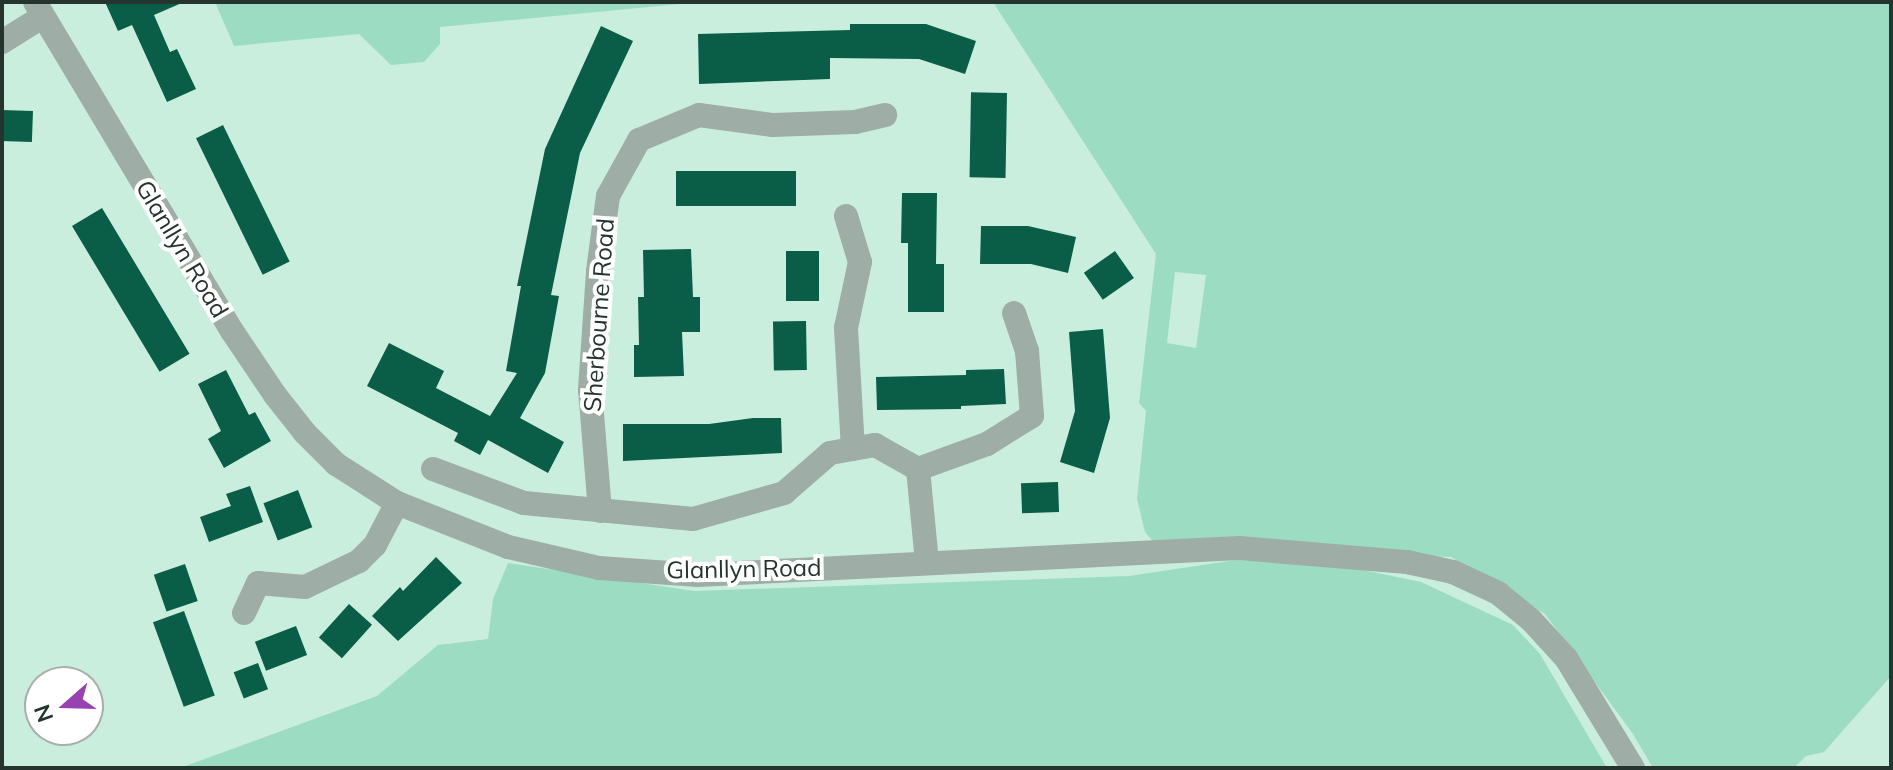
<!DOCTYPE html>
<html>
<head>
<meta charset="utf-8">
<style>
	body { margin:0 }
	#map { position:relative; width:1893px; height:770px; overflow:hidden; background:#caeede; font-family:Mulish,sans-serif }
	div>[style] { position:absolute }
	.green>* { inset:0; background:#9cdcc2 }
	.building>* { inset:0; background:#0a5d46; transform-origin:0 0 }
	.minor>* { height:24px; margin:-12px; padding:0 12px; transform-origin:12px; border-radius:12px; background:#9eada6 }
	span { translate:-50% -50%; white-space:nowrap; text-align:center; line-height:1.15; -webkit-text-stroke:8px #fff; paint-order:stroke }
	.street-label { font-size:24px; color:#25342e }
	.frame { position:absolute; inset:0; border:4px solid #25342e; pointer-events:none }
	.north { position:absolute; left:24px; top:666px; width:80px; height:80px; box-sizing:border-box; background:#fff; border:2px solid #a8aeab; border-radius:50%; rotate:250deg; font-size:22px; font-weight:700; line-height:32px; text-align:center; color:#25342e }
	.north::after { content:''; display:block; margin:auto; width:28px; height:36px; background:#9642b0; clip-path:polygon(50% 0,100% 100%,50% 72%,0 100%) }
</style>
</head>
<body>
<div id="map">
	<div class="green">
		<div style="clip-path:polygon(215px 2px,701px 2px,440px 27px,440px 44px,424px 62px,391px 65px,359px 34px,234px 46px)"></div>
		<div style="clip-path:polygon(evenodd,993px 2px,1891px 2px,1891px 676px,1824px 752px,1806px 756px,1794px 768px,1653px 768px,1633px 734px,1545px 614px,1451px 557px,1159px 548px,1145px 532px,1137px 499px,1146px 411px,1139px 403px,1156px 254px,993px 2px,1175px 272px,1206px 275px,1196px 348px,1167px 343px,1175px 272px)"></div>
		<div style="clip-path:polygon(1236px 560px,1344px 566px,1421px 582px,1513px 625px,1540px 654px,1607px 768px,180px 768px,377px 696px,438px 645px,488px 639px,493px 599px,508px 563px,694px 591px,1129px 576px)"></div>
	</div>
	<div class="building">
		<div style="clip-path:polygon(105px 2px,184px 2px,154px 15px,170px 52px,177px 49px,196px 89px,167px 102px,132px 25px,118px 31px)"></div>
		<div style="clip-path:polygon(850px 24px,926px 24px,976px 41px,965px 74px,919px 59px,830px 58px,830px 79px,699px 84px,698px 34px,850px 30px)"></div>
		<div style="clip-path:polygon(601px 26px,633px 41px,580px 153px,551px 295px,559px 296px,545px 373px,520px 418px,564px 442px,548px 473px,488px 440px,480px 455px,454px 441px,458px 433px,367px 386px,389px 343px,444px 371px,436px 388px,490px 416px,517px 373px,506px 371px,521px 286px,517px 286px,545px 149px)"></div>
		<div style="left:1007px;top:93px;width:85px;height:36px;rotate:91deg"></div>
		<div style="left:2px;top:110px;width:31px;height:31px;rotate:2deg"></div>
		<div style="left:223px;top:125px;width:152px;height:30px;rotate:64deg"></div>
		<div style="left:676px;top:171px;width:120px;height:35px"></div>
		<div style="clip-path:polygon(902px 193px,937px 193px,936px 264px,944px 264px,944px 312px,908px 312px,908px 243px,901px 243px)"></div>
		<div style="left:102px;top:208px;width:170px;height:35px;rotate:59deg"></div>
		<div style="clip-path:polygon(981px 226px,1028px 226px,1076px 237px,1068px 273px,1031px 264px,980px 264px)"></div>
		<div style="clip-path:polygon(691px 249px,693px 297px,700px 297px,700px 332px,682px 332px,684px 376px,634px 377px,634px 345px,639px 345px,638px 297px,644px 297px,643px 250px)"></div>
		<div style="left:786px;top:251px;width:33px;height:50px"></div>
		<div style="left:1115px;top:251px;width:33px;height:38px;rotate:55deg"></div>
		<div style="left:806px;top:321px;width:49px;height:33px;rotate:89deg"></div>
		<div style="clip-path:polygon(1103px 329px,1110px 418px,1094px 473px,1060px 462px,1075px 411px,1069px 332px)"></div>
		<div style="clip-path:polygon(1004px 369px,1006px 404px,961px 406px,961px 409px,877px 410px,876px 377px,966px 375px,966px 370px)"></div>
		<div style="clip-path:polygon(226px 370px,249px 415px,255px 412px,271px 441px,224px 468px,208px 439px,221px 431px,198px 384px)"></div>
		<div style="clip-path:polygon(753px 418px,781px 418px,782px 453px,623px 461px,623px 424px,709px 424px)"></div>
		<div style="left:1058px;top:482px;width:30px;height:37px;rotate:88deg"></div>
		<div style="clip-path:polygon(250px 486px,263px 522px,209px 542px,200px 517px,231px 506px,226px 494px)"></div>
		<div style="left:298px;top:490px;width:40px;height:37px;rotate:69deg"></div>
		<div style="clip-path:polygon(436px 557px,462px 583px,398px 641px,372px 616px,400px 587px,403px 591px)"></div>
		<div style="left:185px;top:564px;width:39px;height:33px;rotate:71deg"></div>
		<div style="left:349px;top:604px;width:31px;height:45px;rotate:42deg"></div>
		<div style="left:184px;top:611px;width:90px;height:33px;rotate:70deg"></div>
		<div style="left:296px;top:626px;width:31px;height:44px;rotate:69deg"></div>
		<div style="left:258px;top:663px;width:28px;height:26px;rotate:69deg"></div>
	</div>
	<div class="minor">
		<div style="left:35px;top:2px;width:383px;rotate:59.1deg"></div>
		<div style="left:232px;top:331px;width:77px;rotate:56.1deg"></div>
		<div style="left:275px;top:395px;width:48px;rotate:51.7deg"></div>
		<div style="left:305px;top:433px;width:44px;rotate:45deg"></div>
		<div style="left:336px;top:464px;width:72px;rotate:32.6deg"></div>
		<div style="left:397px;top:503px;width:119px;rotate:21.6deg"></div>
		<div style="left:508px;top:547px;width:93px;rotate:13deg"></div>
		<div style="left:599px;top:568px;width:99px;rotate:4deg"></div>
		<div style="left:698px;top:575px;width:542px;rotate:-2.86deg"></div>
		<div style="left:1239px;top:548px;width:169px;rotate:4.8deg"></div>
		<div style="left:1407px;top:562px;width:47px;rotate:12.3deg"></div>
		<div style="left:1453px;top:572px;width:50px;rotate:25deg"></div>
		<div style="left:1498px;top:593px;width:43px;rotate:39.3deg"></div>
		<div style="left:1531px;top:620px;width:52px;rotate:47.4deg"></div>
		<div style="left:1566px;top:658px;width:129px;rotate:58.7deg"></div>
		<div style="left:2px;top:42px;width:47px;rotate:-32deg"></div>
		<div style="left:846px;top:216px;width:48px;rotate:73.1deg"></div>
		<div style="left:860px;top:262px;width:67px;rotate:102deg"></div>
		<div style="left:846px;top:328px;width:121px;rotate:86.7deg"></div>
		<div style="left:433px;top:469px;width:97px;rotate:20.5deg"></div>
		<div style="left:524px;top:503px;width:170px;rotate:5.4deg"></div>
		<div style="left:693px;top:519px;width:95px;rotate:-15.9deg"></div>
		<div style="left:784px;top:493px;width:61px;rotate:-41deg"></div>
		<div style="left:830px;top:453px;width:46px;rotate:-10.1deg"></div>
		<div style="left:875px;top:445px;width:49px;rotate:29.2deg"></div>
		<div style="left:918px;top:469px;width:93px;rotate:84.5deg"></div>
		<div style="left:918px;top:469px;width:73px;rotate:-19.9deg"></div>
		<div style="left:987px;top:444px;width:53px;rotate:-31.9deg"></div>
		<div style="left:1032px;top:416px;width:65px;rotate:-94.4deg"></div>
		<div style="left:1027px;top:351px;width:40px;rotate:-108.9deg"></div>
		<div style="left:600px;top:511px;width:122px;rotate:-94.7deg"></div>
		<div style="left:590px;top:389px;width:118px;rotate:-86.1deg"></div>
		<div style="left:598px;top:271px;width:76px;rotate:-82.4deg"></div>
		<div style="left:608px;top:196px;width:64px;rotate:-61deg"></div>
		<div style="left:639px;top:140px;width:65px;rotate:-22.6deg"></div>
		<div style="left:699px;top:115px;width:75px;rotate:7.7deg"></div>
		<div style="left:773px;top:125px;width:82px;rotate:-2.1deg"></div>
		<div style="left:855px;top:122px;width:31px;rotate:-13deg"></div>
		<div style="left:244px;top:613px;width:33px;rotate:-65deg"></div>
		<div style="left:258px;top:583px;width:47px;rotate:4.9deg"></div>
		<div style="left:305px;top:587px;width:60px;rotate:-25.7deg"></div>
		<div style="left:359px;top:561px;width:23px;rotate:-45deg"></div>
		<div style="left:375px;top:545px;width:47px;rotate:-62.4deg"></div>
	</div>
	<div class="street-label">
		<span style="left:182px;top:249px;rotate:59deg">Glanllyn Road</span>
		<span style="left:599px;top:315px;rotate:-86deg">Sherbourne Road</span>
		<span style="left:744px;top:569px;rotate:-1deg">Glanllyn Road</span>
	</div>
	<div class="frame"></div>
	<div class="north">N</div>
</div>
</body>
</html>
